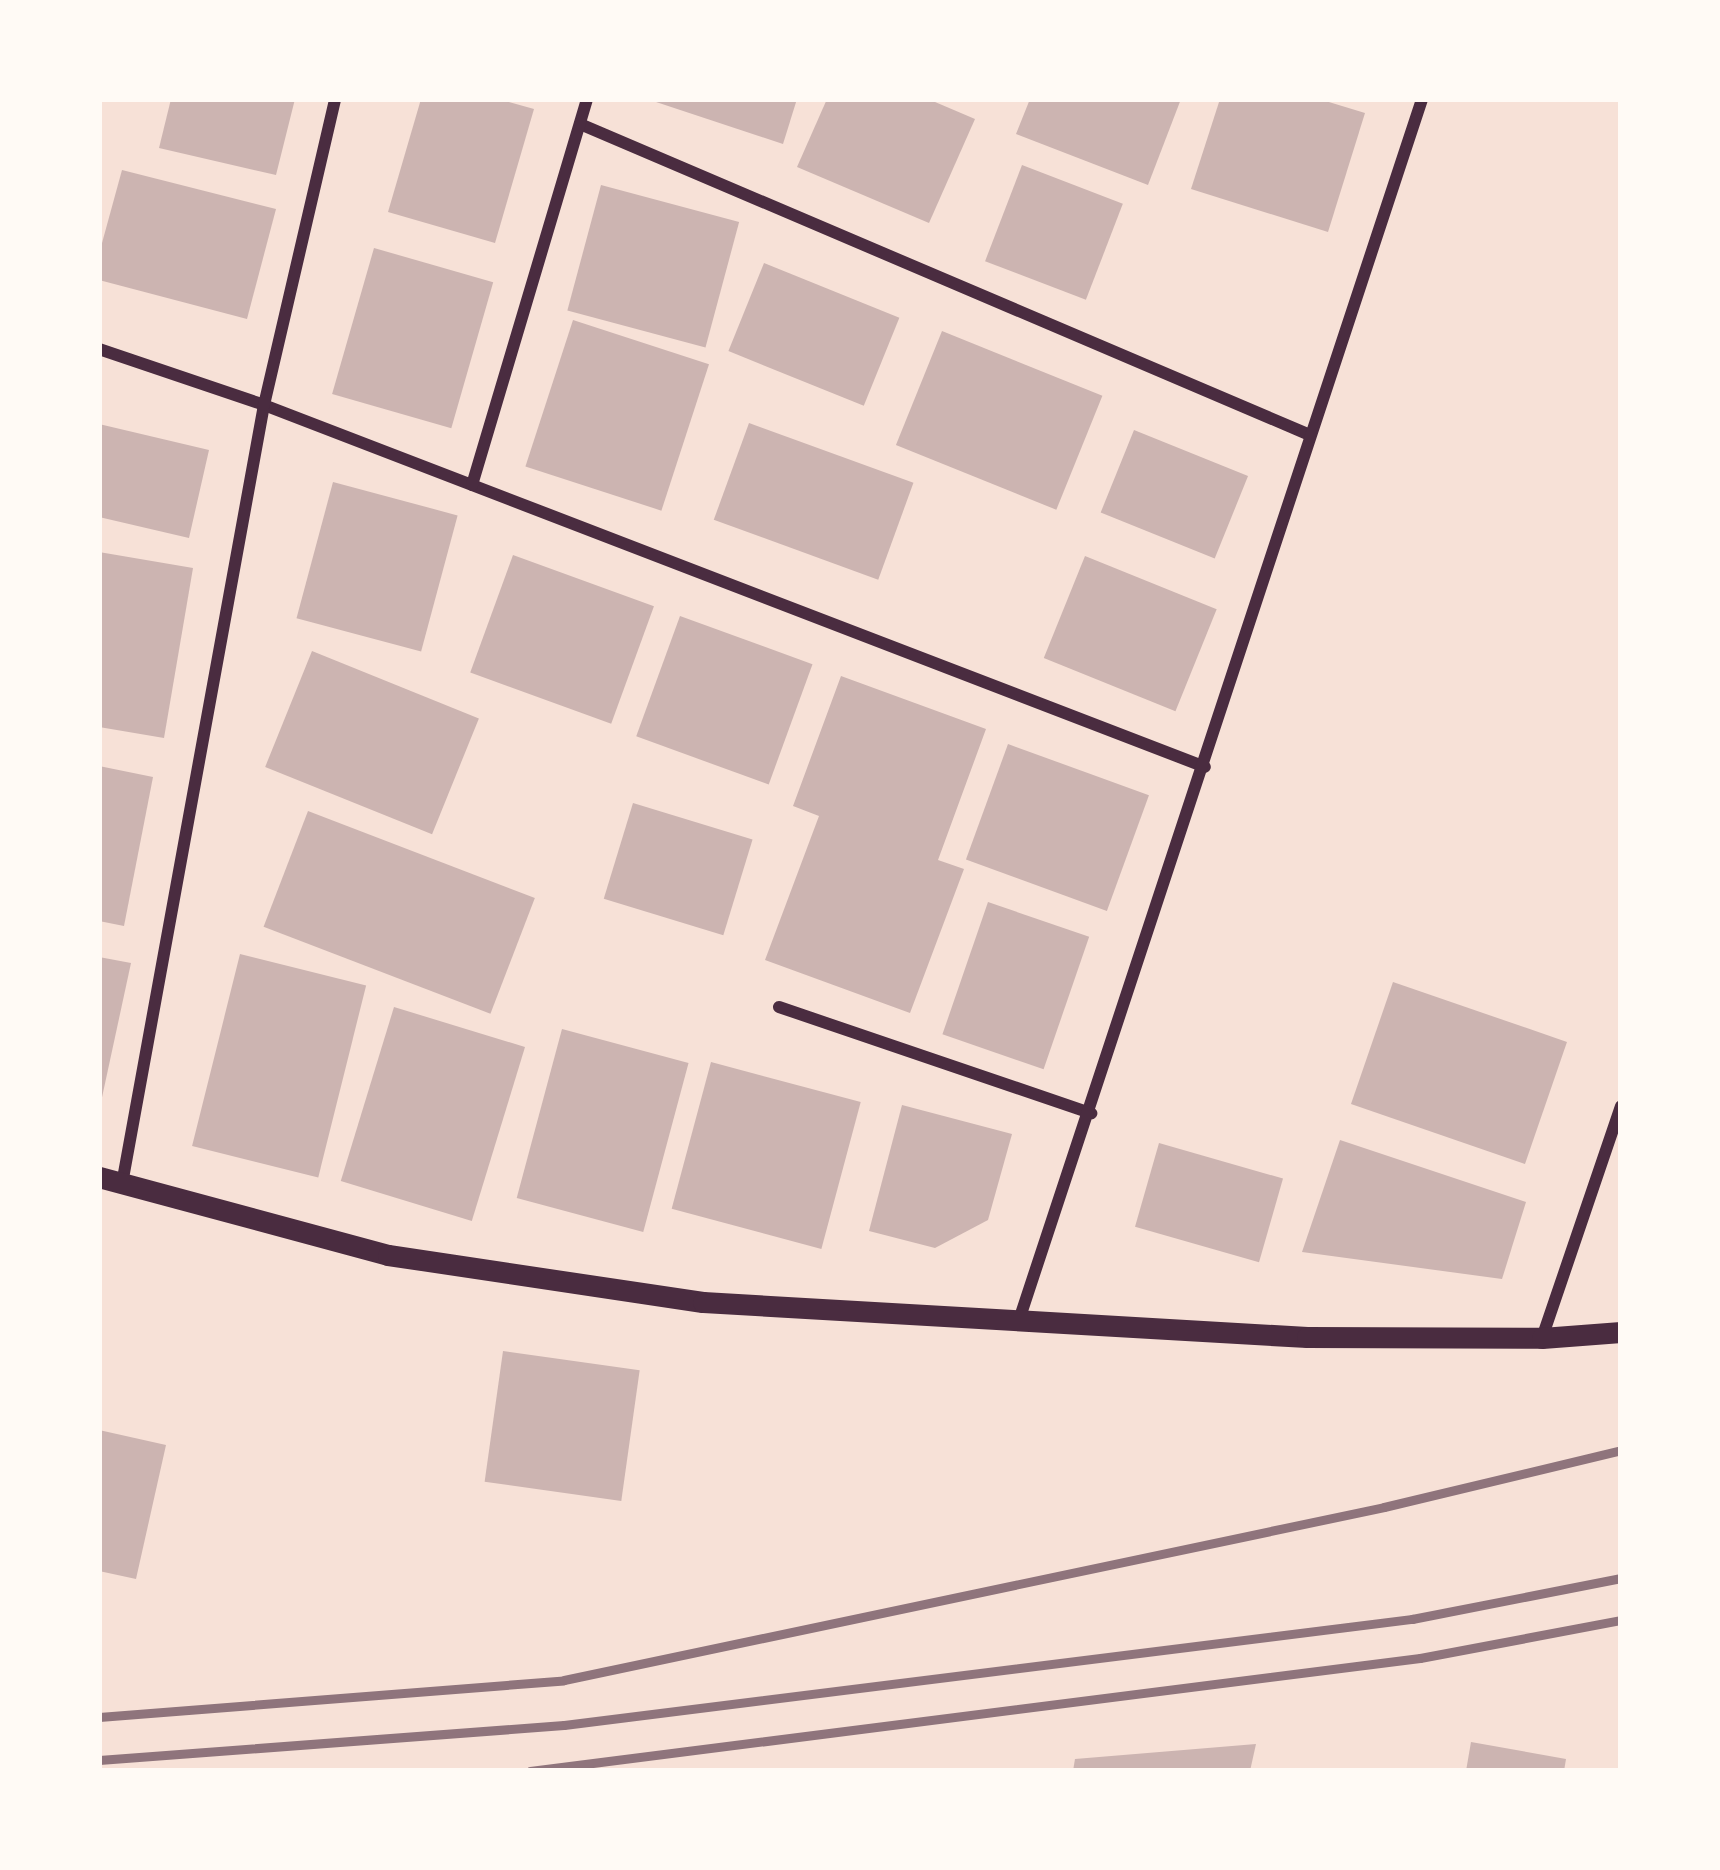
<!DOCTYPE html>
<html>
<head>
<meta charset="utf-8">
<style>
	body { margin:0 }
	#map { position:relative; width:1720px; height:1870px; overflow:hidden; background:#f7e1d7; font-family:Rubik,sans-serif }
	div>[style] { position:absolute }
	.building>* { inset:0; background:#ccb4b1; transform-origin:0 0 }
	.minor>* { height:12px; margin:-6px; padding:0 6px; transform-origin:6px; border-radius:6px; background:#4a2c40 }
	.tertiary>* { height:21px; margin:-10.5px; padding:0 10.5px; transform-origin:10.5px; border-radius:10.5px; background:#4a2c40 }
	.rail>* { height:9px; margin:-4.5px; padding:0 4.5px; transform-origin:4.5px; border-radius:4.5px; background:#8f747c }
	span { translate:-50% -50%; white-space:nowrap; text-align:center; line-height:1.15; -webkit-text-stroke:9px #fffaf5; paint-order:stroke }
	.frame { position:absolute; inset:0; border:102px solid #fffaf5; pointer-events:none }
</style>
</head>
<body>
<div id="map">
	<div class="building">
		<div style="clip-path:polygon(171px 99px,295px 99px,276px 175px,159px 148px)"></div>
		<div style="clip-path:polygon(421px 99px,498px 99px,534px 109px,495px 243px,388px 212px)"></div>
		<div style="clip-path:polygon(647px 99px,797px 99px,783px 144px)"></div>
		<div style="clip-path:polygon(827px 99px,928px 99px,975px 119px,929px 223px,797px 167px)"></div>
		<div style="clip-path:polygon(1030px 99px,1181px 99px,1148px 185px,1016px 134px)"></div>
		<div style="clip-path:polygon(1220px 99px,1319px 99px,1365px 113px,1328px 232px,1191px 189px)"></div>
		<div style="left:1022px;top:165px;width:108px;height:103px;rotate:21deg"></div>
		<div style="clip-path:polygon(122px 170px,276px 209px,247px 319px,99px 280px,99px 254px)"></div>
		<div style="left:601px;top:185px;width:143px;height:130px;rotate:15deg"></div>
		<div style="left:374px;top:248px;width:124px;height:152px;rotate:16deg"></div>
		<div style="left:764px;top:263px;width:146px;height:95px;rotate:22deg"></div>
		<div style="left:573px;top:320px;width:143px;height:154px;rotate:18deg"></div>
		<div style="left:942px;top:331px;width:173px;height:123px;rotate:22deg"></div>
		<div style="left:749px;top:423px;width:175px;height:103px;rotate:20deg"></div>
		<div style="clip-path:polygon(99px 424px,209px 450px,189px 538px,99px 517px)"></div>
		<div style="left:1134px;top:430px;width:123px;height:89px;rotate:22deg"></div>
		<div style="left:333px;top:482px;width:129px;height:141px;rotate:15deg"></div>
		<div style="clip-path:polygon(99px 552px,193px 568px,164px 738px,99px 727px)"></div>
		<div style="left:513px;top:555px;width:150px;height:125px;rotate:20deg"></div>
		<div style="left:1085px;top:556px;width:142px;height:110px;rotate:22deg"></div>
		<div style="left:680px;top:616px;width:141px;height:128px;rotate:20deg"></div>
		<div style="left:312px;top:651px;width:180px;height:125px;rotate:22deg"></div>
		<div style="clip-path:polygon(841px 676px,986px 729px,938px 860px,964px 869px,910px 1013px,765px 960px,819px 816px,793px 806px)"></div>
		<div style="left:1008px;top:744px;width:150px;height:123px;rotate:20deg"></div>
		<div style="clip-path:polygon(99px 766px,153px 777px,124px 926px,99px 921px)"></div>
		<div style="left:633px;top:803px;width:125px;height:100px;rotate:17deg"></div>
		<div style="left:308px;top:811px;width:243px;height:124px;rotate:21deg"></div>
		<div style="left:988px;top:902px;width:107px;height:140px;rotate:19deg"></div>
		<div style="left:240px;top:954px;width:130px;height:198px;rotate:14deg"></div>
		<div style="clip-path:polygon(99px 957px,131px 963px,101px 1102px,99px 1102px)"></div>
		<div style="left:1393px;top:982px;width:184px;height:129px;rotate:19deg"></div>
		<div style="left:394px;top:1007px;width:137px;height:182px;rotate:17deg"></div>
		<div style="left:562px;top:1029px;width:131px;height:175px;rotate:15deg"></div>
		<div style="left:711px;top:1062px;width:155px;height:152px;rotate:15deg"></div>
		<div style="clip-path:polygon(902px 1105px,1012px 1134px,988px 1220px,935px 1248px,869px 1231px)"></div>
		<div style="clip-path:polygon(1340px 1140px,1526px 1202px,1502px 1279px,1302px 1252px)"></div>
		<div style="left:1159px;top:1143px;width:129px;height:87px;rotate:16deg"></div>
		<div style="left:503px;top:1351px;width:138px;height:132px;rotate:8deg"></div>
		<div style="clip-path:polygon(99px 1430px,166px 1445px,136px 1579px,99px 1571px)"></div>
		<div style="clip-path:polygon(1471px 1742px,1566px 1759px,1564px 1771px,1466px 1771px)"></div>
		<div style="clip-path:polygon(1256px 1744px,1250px 1771px,1073px 1771px,1075px 1759px)"></div>
	</div>
	<div class="minor">
		<div style="left:580px;top:124px;width:793px;rotate:23.08deg"></div>
		<div style="left:99px;top:349px;width:174px;rotate:18.7deg"></div>
		<div style="left:264px;top:405px;width:1008px;rotate:21.04deg"></div>
		<div style="left:472px;top:485px;width:403px;rotate:-73.4deg"></div>
		<div style="left:779px;top:1007px;width:330px;rotate:18.8deg"></div>
		<div style="left:122px;top:1184px;width:792px;rotate:-79.67deg"></div>
		<div style="left:264px;top:405px;width:314px;rotate:-76.9deg"></div>
		<div style="left:1019px;top:1320px;width:1286px;rotate:-71.73deg"></div>
		<div style="left:1542px;top:1338px;width:245px;rotate:-71.2deg"></div>
	</div>
	<div class="tertiary">
		<div style="left:99px;top:1177px;width:299px;rotate:15.1deg"></div>
		<div style="left:388px;top:1255px;width:318px;rotate:8.5deg"></div>
		<div style="left:703px;top:1302px;width:605px;rotate:3.32deg"></div>
		<div style="left:1307px;top:1337px;width:235px;rotate:0.2deg"></div>
		<div style="left:1542px;top:1338px;width:79px;rotate:-4.3deg"></div>
	</div>
	<div class="rail">
		<div style="left:99px;top:1717px;width:466px;rotate:-4.5deg"></div>
		<div style="left:564px;top:1680px;width:838px;rotate:-11.91deg"></div>
		<div style="left:1384px;top:1507px;width:244px;rotate:-13.5deg"></div>
		<div style="left:99px;top:1760px;width:466px;rotate:-4.3deg"></div>
		<div style="left:564px;top:1725px;width:855px;rotate:-7.13deg"></div>
		<div style="left:1412px;top:1619px;width:213px;rotate:-11.1deg"></div>
		<div style="left:530px;top:1771px;width:897px;rotate:-7.24deg"></div>
		<div style="left:1420px;top:1658px;width:205px;rotate:-10.7deg"></div>
	</div>
	<div class="frame"></div>
</div>
</body>
</html>
